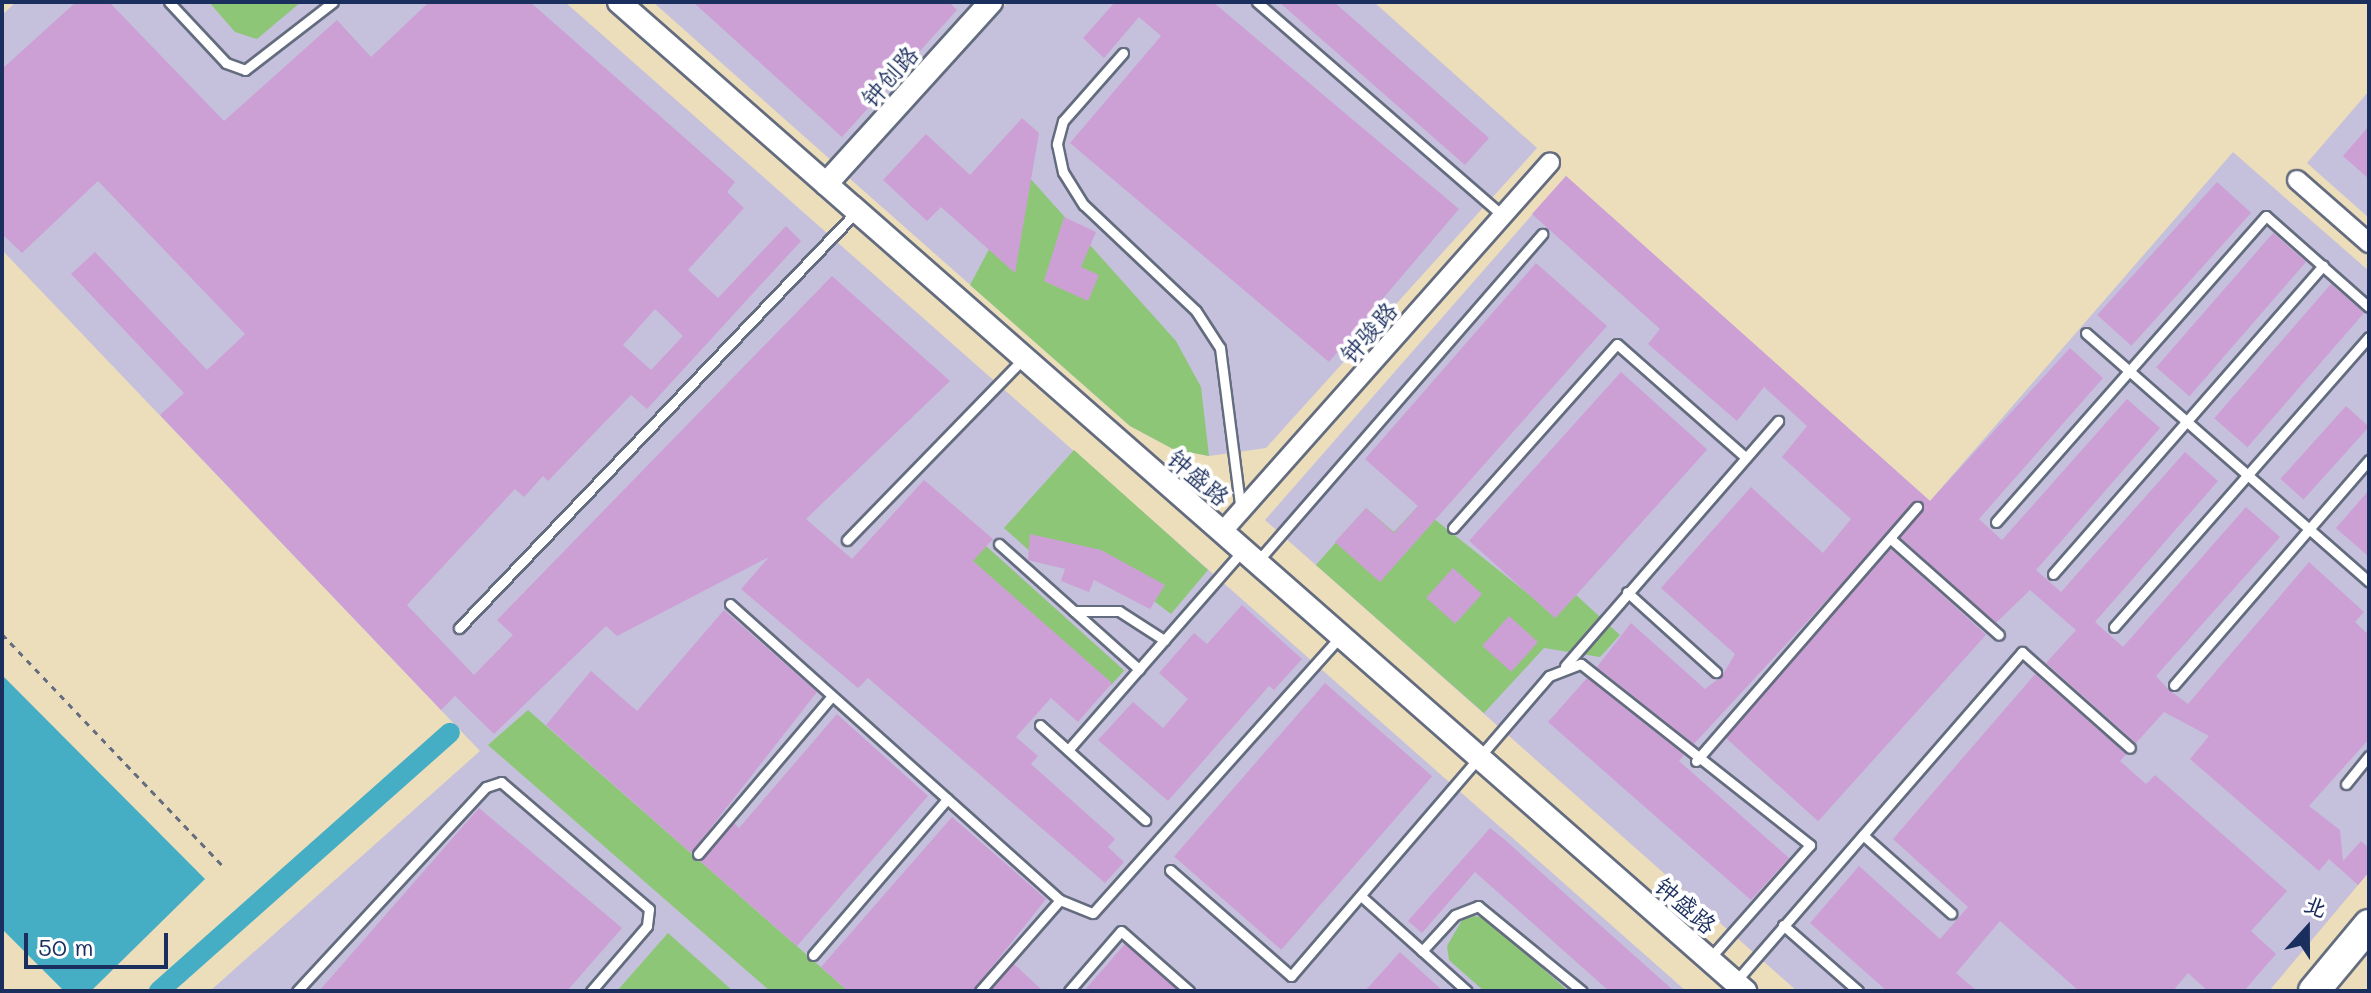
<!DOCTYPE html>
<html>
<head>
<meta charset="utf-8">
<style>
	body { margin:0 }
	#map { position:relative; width:2371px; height:993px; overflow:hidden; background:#eddebb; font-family:Mali,"LXGW WenKai TC",sans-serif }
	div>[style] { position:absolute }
	.industrial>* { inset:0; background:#c5c0db }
	.green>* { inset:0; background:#8ec678; transform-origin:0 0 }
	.water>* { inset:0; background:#45adc4 }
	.canal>* { height:20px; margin:-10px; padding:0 10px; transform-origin:10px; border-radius:10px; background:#45adc4 }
	.building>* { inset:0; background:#cda0d5; transform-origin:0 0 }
	.path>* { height:3px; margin-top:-1.5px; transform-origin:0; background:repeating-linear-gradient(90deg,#646c7f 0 6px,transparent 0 12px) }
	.roads { filter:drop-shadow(2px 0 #646c7f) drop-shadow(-2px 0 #646c7f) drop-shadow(0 2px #646c7f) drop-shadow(0 -2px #646c7f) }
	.service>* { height:9px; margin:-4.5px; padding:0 4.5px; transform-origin:4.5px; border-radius:4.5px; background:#fff }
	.minor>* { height:18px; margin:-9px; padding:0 9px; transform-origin:9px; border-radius:9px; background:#fff }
	.tertiary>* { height:22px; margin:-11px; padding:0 11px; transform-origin:11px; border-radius:11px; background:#fff }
	.trunk>* { height:30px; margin:-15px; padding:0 15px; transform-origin:15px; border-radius:15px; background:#fff }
	span { translate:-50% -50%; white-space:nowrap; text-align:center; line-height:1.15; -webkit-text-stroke:8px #fff; paint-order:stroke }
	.street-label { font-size:24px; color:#1b2f5e }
	.frame { position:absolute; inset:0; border:4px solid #1b2f5e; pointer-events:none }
	.north { position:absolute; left:2267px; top:889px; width:80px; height:80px; -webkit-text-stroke:6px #fff; paint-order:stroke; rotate:21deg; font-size:22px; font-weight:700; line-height:32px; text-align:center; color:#1b2f5e }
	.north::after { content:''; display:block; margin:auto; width:28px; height:36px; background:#1b2f5e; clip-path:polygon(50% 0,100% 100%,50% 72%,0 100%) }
	.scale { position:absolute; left:24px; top:933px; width:144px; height:36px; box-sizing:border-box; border:4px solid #1b2f5e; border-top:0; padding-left:10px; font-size:24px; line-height:28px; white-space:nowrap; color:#1b2f5e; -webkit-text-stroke:6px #fff; paint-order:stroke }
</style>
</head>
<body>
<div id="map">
	<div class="industrial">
		<div style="clip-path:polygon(16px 2px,565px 2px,1686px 991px,210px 991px,480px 751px,2px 250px,2px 15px)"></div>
		<div style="clip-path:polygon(653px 2px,977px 2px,833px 162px)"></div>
		<div style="clip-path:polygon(1008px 2px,1374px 2px,1537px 148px,1266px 448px,1209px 456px,1173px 449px,1130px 426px,848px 177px)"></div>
		<div style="clip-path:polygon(2369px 91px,2369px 218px,2307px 163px)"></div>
		<div style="clip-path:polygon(2233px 152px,2369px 271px,2369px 872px,2269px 991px,1797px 991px,1265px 520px,1566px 176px,1930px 501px)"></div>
	</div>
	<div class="green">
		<div style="clip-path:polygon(209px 2px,301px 2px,257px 39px,235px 32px)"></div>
		<div style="clip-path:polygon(1028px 176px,1176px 341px,1201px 387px,1209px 456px,1173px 449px,1130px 426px,970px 285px)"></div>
		<div style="clip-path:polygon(1074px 450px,1208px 570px,1171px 614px,1137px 588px,1033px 554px,1004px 528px)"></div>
		<div style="clip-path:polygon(1418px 506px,1556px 616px,1576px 595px,1620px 635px,1600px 657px,1544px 648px,1484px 713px,1316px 565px,1366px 508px,1394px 532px)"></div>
		<div style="left:986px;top:546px;width:186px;height:20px;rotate:42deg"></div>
		<div style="clip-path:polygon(528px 710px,848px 991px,770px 991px,488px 745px)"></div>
		<div style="clip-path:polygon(1474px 916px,1486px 918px,1568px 991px,1484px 991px,1449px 960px,1447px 946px,1462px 920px)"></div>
		<div style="clip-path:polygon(668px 933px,733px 991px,617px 991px)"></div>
	</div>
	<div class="water">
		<div style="clip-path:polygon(2px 675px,205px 879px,91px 991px,64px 991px,2px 929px)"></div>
	</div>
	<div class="canal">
		<div style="left:159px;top:991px;width:389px;rotate:-41.6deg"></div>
	</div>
	<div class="building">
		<div style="clip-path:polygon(evenodd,76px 2px,109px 2px,224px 121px,337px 20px,371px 57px,429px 2px,530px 2px,735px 182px,727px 192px,744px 208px,688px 270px,718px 298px,786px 226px,801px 241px,647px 409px,631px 395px,548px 481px,543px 476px,524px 497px,515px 489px,407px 605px,474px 675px,513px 635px,497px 620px,832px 276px,950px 381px,806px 519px,852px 559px,924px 480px,993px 539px,973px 561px,1112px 683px,1078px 722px,1051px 698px,1016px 737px,1038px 756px,1031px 764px,1115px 839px,1108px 847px,1124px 862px,1105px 883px,868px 678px,858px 688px,741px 589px,769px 557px,617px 636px,606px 626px,494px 734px,455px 696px,441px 710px,160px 415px,184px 393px,71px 274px,95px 252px,207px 370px,245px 334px,98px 181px,22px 253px,2px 234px,2px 69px,76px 2px,655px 309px,683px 336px,651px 370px,623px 345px,655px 309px)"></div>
		<div style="clip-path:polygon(693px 2px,949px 2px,957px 10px,842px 137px)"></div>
		<div style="clip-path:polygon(1115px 2px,1213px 2px,1459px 209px,1329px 362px,1070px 143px,1161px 36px,1139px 17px,1104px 58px,1083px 38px)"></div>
		<div style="clip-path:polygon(1279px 2px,1334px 2px,1489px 138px,1465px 165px)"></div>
		<div style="clip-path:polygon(1022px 118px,1039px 133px,1015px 273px,941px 207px,927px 221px,883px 180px,926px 134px,970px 175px)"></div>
		<div style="clip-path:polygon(2369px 126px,2369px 179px,2343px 156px)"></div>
		<div style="clip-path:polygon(1566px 176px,1930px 501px,2070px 348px,2103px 378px,1979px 519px,2002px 540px,2127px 399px,2160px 428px,2036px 570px,2061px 592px,2185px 452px,2218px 481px,2095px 622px,2123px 647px,2246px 507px,2280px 537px,2156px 676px,2169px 690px,2188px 704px,2309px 562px,2364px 612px,2355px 622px,2369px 635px,2369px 739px,2309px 806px,2340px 830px,2343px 861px,2361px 841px,2369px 848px,2369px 872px,2358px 885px,2329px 859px,2319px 871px,2190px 759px,2209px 736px,2164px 712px,2136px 743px,2046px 663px,2076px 630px,2030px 590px,1996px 623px,1900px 537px,1923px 511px,1919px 500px,1694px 744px,1597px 667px,1631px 623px,1705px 689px,1722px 676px,1735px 654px,1661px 588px,1751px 487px,1823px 553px,1851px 519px,1782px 457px,1807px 426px,1764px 387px,1737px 421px,1648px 344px,1660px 329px,1532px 214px)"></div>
		<div style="left:2217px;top:182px;width:46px;height:179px;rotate:42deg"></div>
		<div style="clip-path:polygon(1064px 217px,1096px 232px,1081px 267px,1099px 275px,1088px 301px,1044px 281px)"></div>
		<div style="left:2273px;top:233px;width:44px;height:178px;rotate:41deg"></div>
		<div style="clip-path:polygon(1536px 263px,1607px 326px,1380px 582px,1335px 542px,1366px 508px,1394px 533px,1418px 506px,1365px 459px)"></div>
		<div style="left:2331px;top:284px;width:44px;height:178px;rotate:41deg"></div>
		<div style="left:1621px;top:372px;width:116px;height:227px;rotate:42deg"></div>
		<div style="left:2346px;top:406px;width:31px;height:98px;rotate:42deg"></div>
		<div style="clip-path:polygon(2369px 490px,2369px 557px,2336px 528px)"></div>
		<div style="clip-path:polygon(1030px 534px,1101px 550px,1165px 585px,1150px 609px,1094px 580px,1089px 592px,1061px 581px,1065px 569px,1028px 560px)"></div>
		<div style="left:1891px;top:549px;width:128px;height:251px;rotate:42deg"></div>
		<div style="left:1453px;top:568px;width:39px;height:40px;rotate:42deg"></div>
		<div style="clip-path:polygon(1242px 605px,1302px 659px,1274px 690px,1269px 686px,1168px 801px,1098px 740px,1133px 702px,1163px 728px,1188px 699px,1159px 673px,1194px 633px,1207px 644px)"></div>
		<div style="clip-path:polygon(724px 610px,817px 692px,691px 853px,546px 725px,591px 671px,637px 711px)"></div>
		<div style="left:1509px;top:616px;width:39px;height:40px;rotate:42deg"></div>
		<div style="clip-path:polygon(2035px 674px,2126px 754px,2120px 761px,2146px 784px,2155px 775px,2287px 891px,2251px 931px,2276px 954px,2244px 991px,2208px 991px,2188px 973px,2173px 991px,2079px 991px,2000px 921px,1956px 973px,1977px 991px,1887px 991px,1810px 923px,1859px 866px,1940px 939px,1968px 907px,1893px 839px)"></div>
		<div style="clip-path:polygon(1587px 678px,1684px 755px,1679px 761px,1789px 858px,1751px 900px,1548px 722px)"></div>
		<div style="left:1325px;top:683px;width:142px;height:230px;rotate:41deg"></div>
		<div style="clip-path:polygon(837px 714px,928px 796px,797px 946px,700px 861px,734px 823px,739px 828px)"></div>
		<div style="clip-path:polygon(479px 808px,622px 928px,567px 991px,319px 991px)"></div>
		<div style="clip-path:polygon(952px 817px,1046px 899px,973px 991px,848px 991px,821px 967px)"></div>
		<div style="clip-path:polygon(1490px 828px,1504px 839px,1674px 991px,1609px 991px,1475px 872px,1422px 933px,1408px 921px)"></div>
		<div style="clip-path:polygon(1125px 944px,1178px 991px,1084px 991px)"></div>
		<div style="clip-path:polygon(1400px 952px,1443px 991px,1365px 991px)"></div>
		<div style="clip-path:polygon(1014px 964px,1043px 991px,990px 991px)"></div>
	</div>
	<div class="path">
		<div style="left:2px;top:634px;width:319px;rotate:46.4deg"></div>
	</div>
	<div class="roads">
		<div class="service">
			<div style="left:169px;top:2px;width:83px;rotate:46.9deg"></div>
			<div style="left:226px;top:63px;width:20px;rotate:20deg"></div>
			<div style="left:245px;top:70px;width:111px;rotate:-37.7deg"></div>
			<div style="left:1257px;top:2px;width:326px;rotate:41deg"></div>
			<div style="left:1123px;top:53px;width:91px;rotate:131.4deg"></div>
			<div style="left:1063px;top:121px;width:24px;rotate:105deg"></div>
			<div style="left:1057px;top:144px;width:29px;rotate:78deg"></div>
			<div style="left:1063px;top:172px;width:39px;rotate:58deg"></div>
			<div style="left:1084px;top:205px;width:154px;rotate:43.4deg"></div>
			<div style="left:1196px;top:311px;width:44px;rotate:57deg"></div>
			<div style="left:1220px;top:348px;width:164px;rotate:82.7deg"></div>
			<div style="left:2086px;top:333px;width:377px;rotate:41.3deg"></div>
			<div style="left:1996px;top:522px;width:408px;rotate:-48.6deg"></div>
			<div style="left:2266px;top:216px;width:137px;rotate:41.5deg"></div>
			<div style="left:1453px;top:528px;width:246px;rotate:-48.3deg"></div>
			<div style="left:1617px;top:344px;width:171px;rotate:41.4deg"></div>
			<div style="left:1891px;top:539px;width:144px;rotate:41.6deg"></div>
			<div style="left:847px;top:540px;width:254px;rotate:-45.8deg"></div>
			<div style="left:999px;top:544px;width:188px;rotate:41.8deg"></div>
			<div style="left:1257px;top:562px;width:435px;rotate:-49deg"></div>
			<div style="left:2053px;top:574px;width:410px;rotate:-48.8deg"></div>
			<div style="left:1627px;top:592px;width:120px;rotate:42deg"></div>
			<div style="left:730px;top:604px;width:443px;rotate:41.9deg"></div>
			<div style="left:1060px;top:900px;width:35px;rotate:22deg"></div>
			<div style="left:1093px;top:913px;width:372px;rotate:-48.2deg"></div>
			<div style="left:1074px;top:611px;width:45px"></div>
			<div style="left:1119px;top:611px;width:54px;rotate:32.8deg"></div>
			<div style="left:2114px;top:627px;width:386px;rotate:-48.7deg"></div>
			<div style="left:459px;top:628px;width:576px;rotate:-46.34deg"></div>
			<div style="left:1565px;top:666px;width:325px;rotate:-49deg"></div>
			<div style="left:2174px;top:685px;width:298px;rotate:-49.1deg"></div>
			<div style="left:1040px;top:725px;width:142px;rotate:42.1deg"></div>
			<div style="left:1068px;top:750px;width:266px;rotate:-48.8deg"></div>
			<div style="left:1696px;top:761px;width:337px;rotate:-49deg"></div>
			<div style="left:2346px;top:784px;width:36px;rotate:-51deg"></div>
			<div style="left:1863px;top:835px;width:118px;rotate:41.6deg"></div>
			<div style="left:698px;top:854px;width:207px;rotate:-49.7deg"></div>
			<div style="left:1170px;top:870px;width:161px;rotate:41.2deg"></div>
			<div style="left:1291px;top:976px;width:396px;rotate:-49.3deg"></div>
			<div style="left:1549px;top:676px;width:34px;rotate:-21deg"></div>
			<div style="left:1581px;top:664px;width:292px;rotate:38.3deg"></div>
			<div style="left:1810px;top:845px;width:152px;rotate:131.5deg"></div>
			<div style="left:1361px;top:896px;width:142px;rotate:41.9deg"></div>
			<div style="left:1783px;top:925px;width:100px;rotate:41.3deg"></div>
			<div style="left:1422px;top:951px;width:49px;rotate:-47.5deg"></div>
			<div style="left:1455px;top:915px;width:25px;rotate:-21deg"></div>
			<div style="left:1478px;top:906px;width:134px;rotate:39.3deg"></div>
			<div style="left:813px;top:955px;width:206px;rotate:-49.3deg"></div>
			<div style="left:1736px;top:981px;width:436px;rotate:-49deg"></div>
			<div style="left:2022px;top:652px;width:144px;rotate:41.6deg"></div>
			<div style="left:297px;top:991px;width:278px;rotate:-47.2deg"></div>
			<div style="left:486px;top:787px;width:16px;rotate:-18deg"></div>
			<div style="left:501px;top:782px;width:195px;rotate:40.6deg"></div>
			<div style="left:649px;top:909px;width:17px;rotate:97deg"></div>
			<div style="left:647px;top:926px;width:86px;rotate:130.7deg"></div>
			<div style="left:980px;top:991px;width:121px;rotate:-48.7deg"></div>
			<div style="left:1069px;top:991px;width:79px;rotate:-49.1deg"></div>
			<div style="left:1121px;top:931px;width:91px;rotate:41.4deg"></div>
		</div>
		<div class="minor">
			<div style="left:2297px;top:180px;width:96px;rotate:41.2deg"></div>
			<div style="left:1222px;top:532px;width:494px;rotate:-48.4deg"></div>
		</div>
		<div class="tertiary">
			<div style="left:619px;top:2px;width:1499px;rotate:41.29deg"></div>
			<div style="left:826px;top:184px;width:246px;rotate:-47.8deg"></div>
		</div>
		<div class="trunk">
			<div style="left:2314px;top:991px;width:86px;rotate:-50.2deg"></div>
		</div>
	</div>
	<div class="street-label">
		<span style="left:889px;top:76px;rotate:-48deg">钟创路</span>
		<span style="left:1368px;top:332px;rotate:-48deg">钟骏路</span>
		<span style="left:1199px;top:477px;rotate:41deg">钟盛路</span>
		<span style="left:1686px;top:905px;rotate:41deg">钟盛路</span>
	</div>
	<div class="frame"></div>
	<div class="north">北</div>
	<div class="scale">50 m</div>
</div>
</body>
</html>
